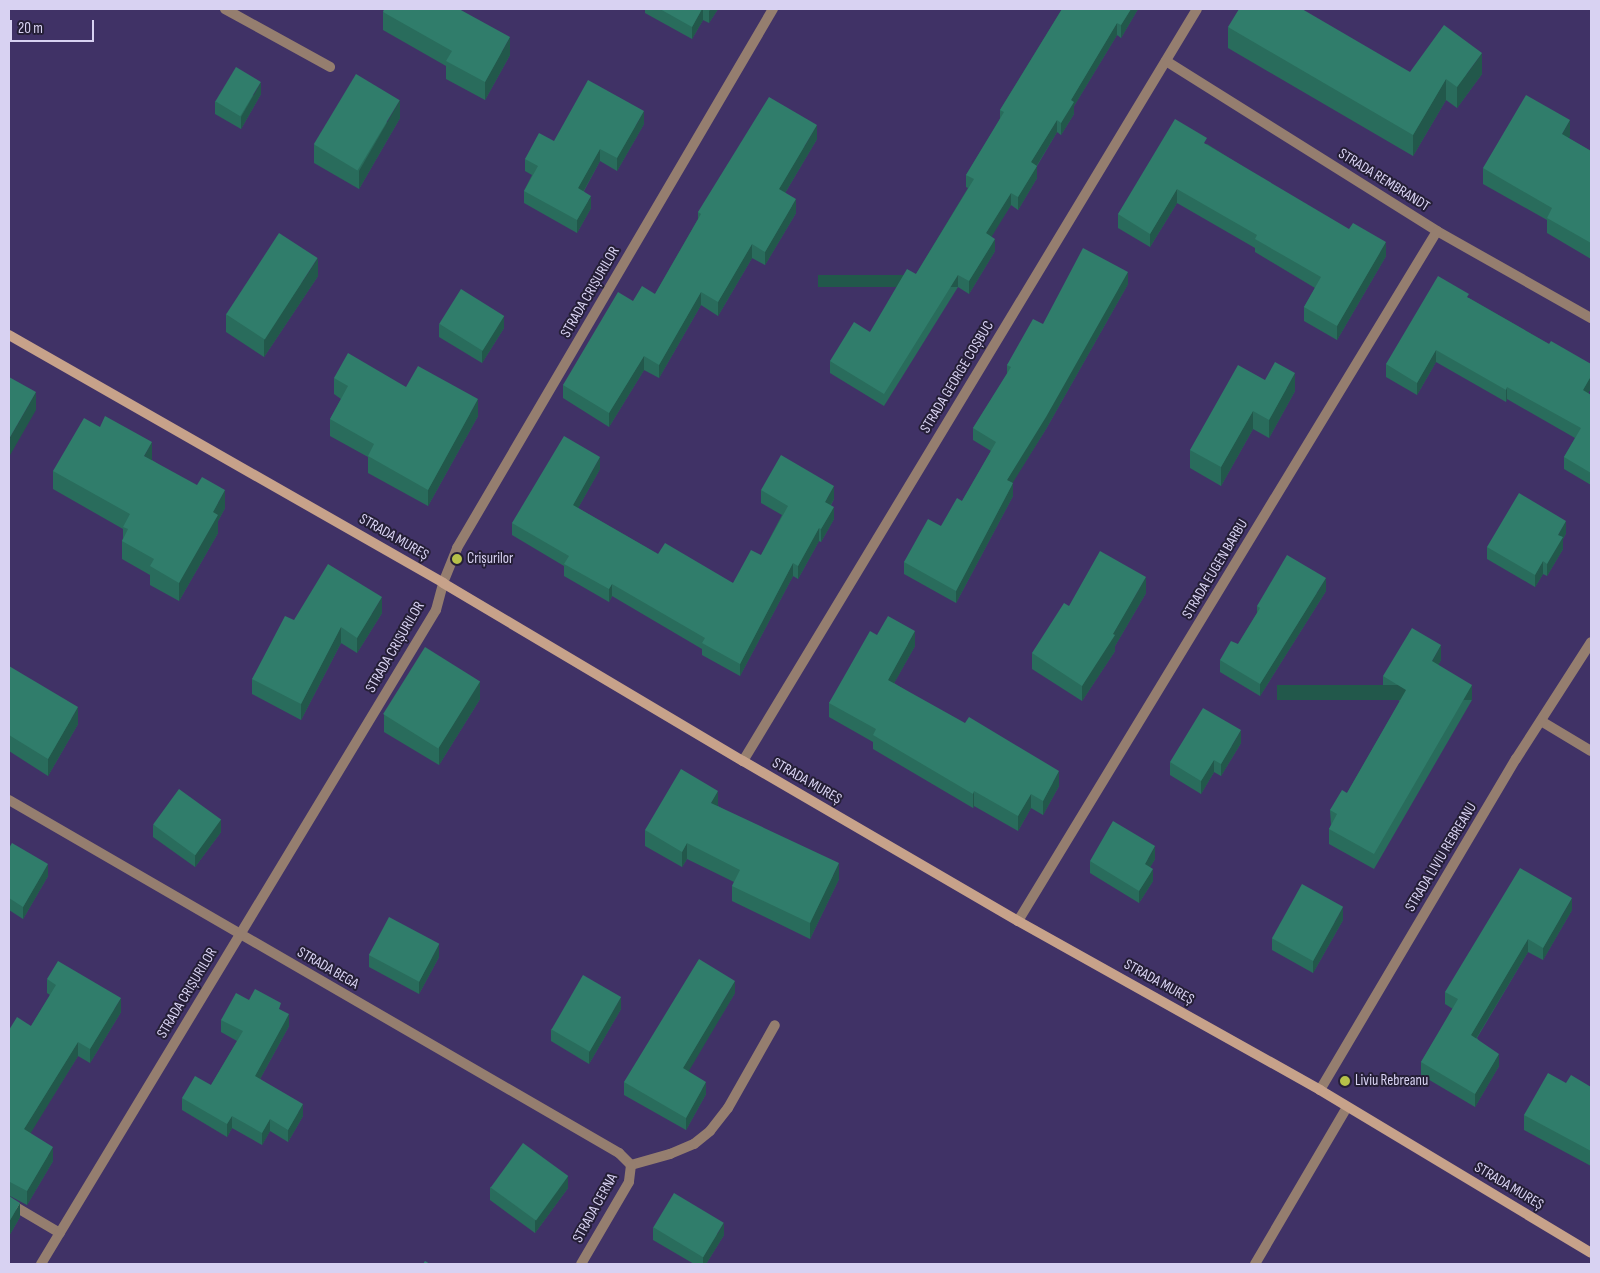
<!DOCTYPE html>
<html>
<head>
<meta charset="utf-8">
<style>
	body { margin:0 }
	#map { position:relative; width:1600px; height:1273px; overflow:hidden; background:#403266; font-family:"Sofia Sans Condensed",sans-serif }
	div>[style] { position:absolute }
	.lane>* { height:10px; margin:-5px; padding:0 5px; transform-origin:5px; border-radius:5px; background:#957e6f }
	.street>* { height:10px; margin:-5px; padding:0 5px; transform-origin:5px; border-radius:5px; background:#957e6f }
	.secondary>* { height:10px; margin:-5px; padding:0 5px; transform-origin:5px; border-radius:5px; background:#c7a28a }
	.wall>* { inset:0; background:#296c5c }
	.shaded-wall>* { inset:0; background:#22584b; transform-origin:0 0 }
	.building>* { inset:0; background:#307d6b; transform-origin:0 0 }
	.dots>* { width:14px; height:14px; translate:-50% -50%; box-sizing:border-box; border:2px solid #251f37; border-radius:50% }
	span { translate:-50% -50%; white-space:nowrap; text-align:center; line-height:1.15; -webkit-text-stroke:4px #251f37; paint-order:stroke }
	.street-label { font-size:15px; color:#d8d2f2 }
	.poi-label { font-size:15px; color:#d8d2f2 }
	.left { translate:0 -50%; text-align:left }
	.frame { position:absolute; inset:0; border:10px solid #d8d2f2; pointer-events:none }
	.scale { position:absolute; left:10px; top:20px; width:84px; height:22px; box-sizing:border-box; border:2px solid #d8d2f2; border-top:0; padding-left:6px; font-size:15px; line-height:18px; white-space:nowrap; color:#d8d2f2; -webkit-text-stroke:4px #251f37; paint-order:stroke }
</style>
</head>
<body>
<div id="map">
	<div class="lane">
		<div style="left:631px;top:1165px;width:41px;rotate:-15.8deg"></div>
		<div style="left:670px;top:1154px;width:26px;rotate:-23deg"></div>
		<div style="left:694px;top:1144px;width:21px;rotate:-39deg"></div>
		<div style="left:710px;top:1131px;width:29px;rotate:-52deg"></div>
		<div style="left:728px;top:1108px;width:95px;rotate:-60.5deg"></div>
		<div style="left:9px;top:1203px;width:59px;rotate:30.5deg"></div>
	</div>
	<div class="street">
		<div style="left:225px;top:9px;width:120px;rotate:28.9deg"></div>
		<div style="left:1166px;top:61px;width:320px;rotate:32.1deg"></div>
		<div style="left:1437px;top:231px;width:177px;rotate:29.5deg"></div>
		<div style="left:1541px;top:721px;width:58px;rotate:31deg"></div>
		<div style="left:743px;top:761px;width:878px;rotate:-58.88deg"></div>
		<div style="left:9px;top:800px;width:705px;rotate:30.06deg"></div>
		<div style="left:619px;top:1153px;width:17px;rotate:45deg"></div>
		<div style="left:631px;top:1165px;width:17px;rotate:97deg"></div>
		<div style="left:629px;top:1182px;width:95px;rotate:120.3deg"></div>
		<div style="left:1018px;top:921px;width:807px;rotate:-58.73deg"></div>
		<div style="left:1320px;top:1090px;width:385px;rotate:-59.4deg"></div>
		<div style="left:1516px;top:759px;width:139px;rotate:-57.3deg"></div>
		<div style="left:41px;top:1264px;width:764px;rotate:-58.87deg"></div>
		<div style="left:436px;top:610px;width:28px;rotate:-75deg"></div>
		<div style="left:443px;top:583px;width:38px;rotate:-68deg"></div>
		<div style="left:457px;top:548px;width:625px;rotate:-59.62deg"></div>
		<div style="left:1255px;top:1264px;width:182px;rotate:-59.6deg"></div>
	</div>
	<div class="secondary">
		<div style="left:9px;top:335px;width:500px;rotate:29.7deg"></div>
		<div style="left:443px;top:583px;width:349px;rotate:30.7deg"></div>
		<div style="left:743px;top:761px;width:318px;rotate:30.2deg"></div>
		<div style="left:1018px;top:921px;width:346px;rotate:29.2deg"></div>
		<div style="left:1320px;top:1090px;width:316px;rotate:31deg"></div>
	</div>
	<div class="wall">
		<div style="clip-path:polygon(645px 9px,718px 9px,709px 23px,703px 20px,692px 39px,645px 13px)"></div>
		<div style="clip-path:polygon(1062px 9px,1138px 9px,1121px 38px,1117px 35px,1074px 106px,1074px 114px,1061px 135px,1057px 132px,1037px 166px,1037px 178px,1018px 210px,1011px 205px,991px 236px,995px 251px,969px 294px,958px 287px,884px 406px,830px 373px,830px 361px,870px 332px,916px 274px,968px 188px,966px 187px,966px 175px,1000px 119px,1000px 110px)"></div>
		<div style="clip-path:polygon(383px 12px,510px 55px,485px 100px,446px 79px,446px 66px,383px 30px)"></div>
		<div style="clip-path:polygon(1228px 27px,1410px 72px,1482px 74px,1457px 108px,1446px 100px,1413px 156px,1228px 48px)"></div>
		<div style="clip-path:polygon(261px 94px,241px 129px,215px 114px,215px 101px)"></div>
		<div style="clip-path:polygon(400px 118px,359px 189px,314px 163px,314px 145px)"></div>
		<div style="clip-path:polygon(644px 124px,617px 171px,600px 161px,584px 191px,591px 208px,577px 233px,524px 203px,524px 191px,532px 175px,525px 171px,525px 159px,554px 141px)"></div>
		<div style="clip-path:polygon(1570px 136px,1568px 138px,1591px 151px,1591px 259px,1547px 233px,1547px 220px,1483px 184px,1483px 168px)"></div>
		<div style="clip-path:polygon(817px 139px,785px 193px,796px 213px,765px 265px,752px 258px,718px 316px,701px 305px,659px 378px,644px 370px,609px 427px,563px 398px,563px 385px,633px 301px,655px 294px,698px 219px,698px 212px)"></div>
		<div style="clip-path:polygon(1207px 144px,1386px 256px,1337px 340px,1304px 321px,1304px 307px,1315px 288px,1255px 252px,1255px 248px,1177px 203px,1150px 247px,1118px 228px,1118px 214px)"></div>
		<div style="clip-path:polygon(318px 276px,264px 357px,226px 332px,226px 314px)"></div>
		<div style="clip-path:polygon(1128px 284px,1046px 429px,1012px 483px,1013px 496px,956px 603px,904px 574px,904px 562px,941px 526px,962px 501px,991px 451px,973px 440px,973px 428px,1007px 374px,1007px 365px,1043px 324px)"></div>
		<div style="clip-path:polygon(1469px 298px,1549px 344px,1591px 364px,1591px 388px,1588px 393px,1591px 395px,1591px 485px,1564px 469px,1564px 457px,1575px 438px,1507px 399px,1506px 402px,1436px 362px,1417px 395px,1386px 377px,1386px 364px)"></div>
		<div style="clip-path:polygon(439px 324px,504px 328px,482px 363px,439px 337px)"></div>
		<div style="clip-path:polygon(334px 378px,406px 387px,478px 416px,428px 506px,368px 473px,368px 457px,330px 436px,330px 419px,341px 399px,334px 394px)"></div>
		<div style="clip-path:polygon(1265px 380px,1295px 391px,1269px 438px,1253px 429px,1221px 486px,1190px 468px,1190px 450px)"></div>
		<div style="clip-path:polygon(152px 460px,225px 508px,218px 521px,218px 533px,179px 601px,150px 585px,150px 575px,122px 559px,122px 541px,123px 538px,123px 529px,53px 489px,53px 471px)"></div>
		<div style="clip-path:polygon(600px 469px,578px 508px,658px 554px,733px 583px,761px 555px,782px 515px,761px 503px,761px 490px,834px 499px,831px 505px,834px 519px,821px 542px,819px 541px,798px 579px,793px 576px,740px 676px,702px 655px,702px 649px,612px 596px,609px 602px,564px 576px,564px 566px,512px 535px,512px 523px)"></div>
		<div style="clip-path:polygon(1566px 533px,1563px 539px,1563px 549px,1547px 576px,1543px 574px,1535px 587px,1487px 559px,1487px 547px)"></div>
		<div style="clip-path:polygon(1326px 591px,1260px 696px,1220px 672px,1220px 660px,1238px 644px,1257px 613px,1257px 606px)"></div>
		<div style="clip-path:polygon(1146px 593px,1115px 646px,1115px 651px,1082px 701px,1032px 669px,1032px 653px)"></div>
		<div style="clip-path:polygon(382px 613px,357px 653px,341px 643px,301px 720px,252px 694px,252px 679px,294px 620px)"></div>
		<div style="clip-path:polygon(877px 635px,915px 646px,894px 683px,1059px 786px,1043px 815px,1031px 808px,1018px 831px,974px 806px,973px 808px,873px 749px,873px 742px,829px 717px,829px 703px)"></div>
		<div style="clip-path:polygon(1441px 660px,1438px 665px,1472px 700px,1374px 869px,1329px 844px,1329px 829px,1331px 825px,1330px 810px,1347px 793px,1400px 701px,1383px 691px,1383px 676px)"></div>
		<div style="clip-path:polygon(9px 666px,78px 724px,48px 776px,9px 751px)"></div>
		<div style="clip-path:polygon(480px 699px,439px 765px,384px 732px,384px 714px)"></div>
		<div style="clip-path:polygon(1241px 743px,1221px 776px,1214px 772px,1201px 794px,1170px 775px,1170px 762px)"></div>
		<div style="clip-path:polygon(718px 806px,839px 879px,810px 939px,732px 901px,732px 886px,734px 882px,687px 859px,682px 867px,645px 846px,645px 830px)"></div>
		<div style="clip-path:polygon(153px 825px,221px 832px,195px 867px,153px 837px)"></div>
		<div style="clip-path:polygon(9px 848px,48px 876px,23px 919px,9px 910px)"></div>
		<div style="clip-path:polygon(1155px 859px,1150px 867px,1153px 881px,1139px 903px,1090px 873px,1090px 861px)"></div>
		<div style="clip-path:polygon(1572px 910px,1543px 960px,1528px 952px,1477px 1038px,1499px 1066px,1475px 1107px,1421px 1075px,1421px 1062px,1453px 1009px,1445px 1004px,1445px 992px)"></div>
		<div style="clip-path:polygon(1343px 920px,1313px 973px,1272px 950px,1272px 938px)"></div>
		<div style="clip-path:polygon(369px 955px,439px 957px,419px 994px,369px 967px)"></div>
		<div style="clip-path:polygon(47px 979px,121px 1012px,90px 1063px,78px 1056px,30px 1133px,53px 1161px,27px 1205px,10px 1196px,20px 1217px,9px 1236px,9px 1030px,31px 1026px,50px 995px,47px 993px)"></div>
		<div style="clip-path:polygon(735px 993px,688px 1071px,706px 1094px,686px 1130px,624px 1095px,624px 1082px)"></div>
		<div style="clip-path:polygon(249px 1000px,281px 1010px,289px 1026px,260px 1079px,303px 1116px,288px 1142px,270px 1131px,262px 1145px,232px 1128px,227px 1137px,182px 1110px,182px 1098px,211px 1085px,237px 1041px,221px 1032px,221px 1020px)"></div>
		<div style="clip-path:polygon(621px 1009px,589px 1064px,551px 1041px,551px 1029px)"></div>
		<div style="clip-path:polygon(1591px 1087px,1591px 1166px,1524px 1130px,1524px 1115px)"></div>
		<div style="clip-path:polygon(490px 1187px,568px 1188px,535px 1233px,490px 1200px)"></div>
		<div style="clip-path:polygon(653px 1227px,724px 1235px,706px 1264px,694px 1264px,653px 1240px)"></div>
	</div>
	<div class="shaded-wall">
		<div style="clip-path:polygon(702px 9px,703px 9px,703px 20px,692px 39px,692px 27px)"></div>
		<div style="clip-path:polygon(711px 9px,718px 9px,709px 23px,709px 11px)"></div>
		<div style="clip-path:polygon(1131px 9px,1138px 9px,1121px 38px,1121px 25px)"></div>
		<div style="clip-path:polygon(1117px 23px,1117px 35px,1074px 106px,1074px 114px,1061px 135px,1061px 123px,1071px 100px)"></div>
		<div style="clip-path:polygon(510px 37px,510px 55px,485px 100px,485px 82px)"></div>
		<div style="clip-path:polygon(1482px 53px,1482px 74px,1457px 108px,1457px 87px)"></div>
		<div style="clip-path:polygon(1446px 79px,1446px 100px,1413px 156px,1413px 135px)"></div>
		<div style="clip-path:polygon(261px 82px,261px 94px,241px 129px,241px 117px)"></div>
		<div style="clip-path:polygon(400px 100px,400px 118px,359px 189px,359px 171px)"></div>
		<div style="clip-path:polygon(644px 111px,644px 124px,617px 171px,617px 158px)"></div>
		<div style="clip-path:polygon(1057px 120px,1057px 132px,1031px 175px,1031px 162px)"></div>
		<div style="clip-path:polygon(1570px 120px,1570px 136px,1562px 150px,1562px 134px)"></div>
		<div style="clip-path:polygon(817px 125px,817px 139px,779px 203px,779px 189px)"></div>
		<div style="clip-path:polygon(600px 149px,600px 161px,578px 201px,578px 188px)"></div>
		<div style="clip-path:polygon(1037px 166px,1037px 178px,1018px 210px,1018px 197px)"></div>
		<div style="clip-path:polygon(1177px 189px,1177px 203px,1150px 247px,1150px 234px)"></div>
		<div style="clip-path:polygon(1011px 193px,1011px 205px,986px 246px,986px 233px)"></div>
		<div style="clip-path:polygon(591px 196px,591px 208px,577px 233px,577px 220px)"></div>
		<div style="clip-path:polygon(796px 199px,796px 213px,765px 265px,765px 252px)"></div>
		<div style="clip-path:polygon(995px 239px,995px 251px,969px 294px,969px 281px)"></div>
		<div style="clip-path:polygon(1386px 242px,1386px 256px,1337px 340px,1337px 326px)"></div>
		<div style="clip-path:polygon(752px 244px,752px 258px,718px 316px,718px 302px)"></div>
		<div style="clip-path:polygon(318px 258px,318px 276px,264px 357px,264px 339px)"></div>
		<div style="clip-path:polygon(1128px 272px,1128px 284px,1046px 429px,1007px 492px,1007px 480px)"></div>
		<div style="left:958px;top:275px;width:12px;height:140px;rotate:90deg"></div>
		<div style="clip-path:polygon(701px 292px,701px 305px,659px 378px,659px 365px)"></div>
		<div style="clip-path:polygon(504px 316px,504px 328px,482px 363px,482px 351px)"></div>
		<div style="clip-path:polygon(1436px 350px,1436px 362px,1417px 395px,1417px 383px)"></div>
		<div style="clip-path:polygon(644px 356px,644px 370px,609px 427px,609px 413px)"></div>
		<div style="clip-path:polygon(1295px 373px,1295px 391px,1269px 438px,1269px 420px)"></div>
		<div style="clip-path:polygon(1591px 376px,1591px 388px,1583px 403px,1583px 390px)"></div>
		<div style="clip-path:polygon(1507px 387px,1507px 399px,1506px 402px,1506px 390px)"></div>
		<div style="clip-path:polygon(36px 392px,36px 410px,9px 457px,9px 439px)"></div>
		<div style="clip-path:polygon(478px 399px,478px 416px,428px 506px,428px 490px)"></div>
		<div style="clip-path:polygon(1253px 411px,1253px 429px,1221px 486px,1221px 467px)"></div>
		<div style="clip-path:polygon(152px 442px,152px 461px,144px 456px)"></div>
		<div style="clip-path:polygon(600px 457px,600px 469px,573px 517px,573px 505px)"></div>
		<div style="clip-path:polygon(1013px 483px,1013px 496px,956px 603px,956px 591px)"></div>
		<div style="clip-path:polygon(834px 486px,834px 499px,825px 514px,825px 502px)"></div>
		<div style="clip-path:polygon(225px 490px,225px 508px,218px 521px,218px 533px,179px 601px,179px 583px,213px 512px)"></div>
		<div style="clip-path:polygon(834px 507px,834px 519px,821px 542px,821px 529px)"></div>
		<div style="clip-path:polygon(1566px 521px,1566px 533px,1563px 539px,1563px 549px,1547px 576px,1547px 564px,1558px 535px)"></div>
		<div style="clip-path:polygon(819px 528px,819px 541px,798px 579px,798px 566px)"></div>
		<div style="clip-path:polygon(1543px 561px,1543px 574px,1535px 587px,1535px 575px)"></div>
		<div style="clip-path:polygon(793px 563px,793px 576px,740px 676px,740px 664px)"></div>
		<div style="clip-path:polygon(1146px 577px,1146px 593px,1115px 646px,1115px 651px,1082px 701px,1082px 686px)"></div>
		<div style="clip-path:polygon(1326px 578px,1326px 591px,1260px 696px,1260px 684px)"></div>
		<div style="clip-path:polygon(612px 584px,612px 596px,609px 602px,609px 589px)"></div>
		<div style="clip-path:polygon(382px 597px,382px 613px,357px 653px,357px 638px)"></div>
		<div style="clip-path:polygon(341px 627px,341px 643px,301px 720px,301px 704px)"></div>
		<div style="clip-path:polygon(915px 631px,915px 646px,888px 694px,888px 680px)"></div>
		<div style="clip-path:polygon(1441px 645px,1441px 660px,1432px 676px,1432px 661px)"></div>
		<div style="clip-path:polygon(480px 681px,480px 699px,439px 765px,439px 747px)"></div>
		<div style="left:1472px;top:685px;width:15px;height:195px;rotate:90deg"></div>
		<div style="clip-path:polygon(78px 707px,78px 724px,48px 776px,48px 759px)"></div>
		<div style="clip-path:polygon(1241px 730px,1241px 743px,1221px 776px,1221px 764px)"></div>
		<div style="clip-path:polygon(1214px 760px,1214px 772px,1201px 794px,1201px 781px)"></div>
		<div style="clip-path:polygon(1059px 771px,1059px 786px,1043px 815px,1043px 801px)"></div>
		<div style="clip-path:polygon(718px 791px,718px 807px,711px 803px)"></div>
		<div style="clip-path:polygon(974px 791px,974px 806px,973px 808px,973px 794px)"></div>
		<div style="clip-path:polygon(1031px 794px,1031px 808px,1018px 831px,1018px 816px)"></div>
		<div style="clip-path:polygon(221px 819px,221px 832px,195px 867px,195px 855px)"></div>
		<div style="clip-path:polygon(687px 843px,687px 859px,682px 867px,682px 852px)"></div>
		<div style="clip-path:polygon(1155px 846px,1155px 859px,1145px 876px,1145px 864px)"></div>
		<div style="clip-path:polygon(839px 863px,839px 879px,810px 939px,810px 923px)"></div>
		<div style="clip-path:polygon(48px 864px,48px 876px,23px 919px,23px 907px)"></div>
		<div style="clip-path:polygon(1153px 869px,1153px 881px,1139px 903px,1139px 891px)"></div>
		<div style="clip-path:polygon(1572px 898px,1572px 910px,1543px 960px,1543px 948px)"></div>
		<div style="clip-path:polygon(1343px 907px,1343px 920px,1313px 973px,1313px 961px)"></div>
		<div style="clip-path:polygon(1528px 939px,1528px 952px,1471px 1047px,1471px 1035px)"></div>
		<div style="clip-path:polygon(439px 944px,439px 957px,419px 994px,419px 982px)"></div>
		<div style="clip-path:polygon(735px 981px,735px 993px,683px 1081px,683px 1068px)"></div>
		<div style="clip-path:polygon(621px 997px,621px 1009px,589px 1064px,589px 1052px)"></div>
		<div style="clip-path:polygon(121px 998px,121px 1012px,90px 1063px,90px 1049px)"></div>
		<div style="clip-path:polygon(289px 1014px,289px 1026px,255px 1088px,255px 1076px)"></div>
		<div style="clip-path:polygon(78px 1042px,78px 1056px,24px 1144px,24px 1129px)"></div>
		<div style="clip-path:polygon(1499px 1054px,1499px 1066px,1475px 1107px,1475px 1094px)"></div>
		<div style="clip-path:polygon(706px 1082px,706px 1094px,686px 1130px,686px 1118px)"></div>
		<div style="clip-path:polygon(303px 1104px,303px 1116px,288px 1142px,288px 1130px)"></div>
		<div style="clip-path:polygon(232px 1116px,232px 1128px,227px 1137px,227px 1124px)"></div>
		<div style="clip-path:polygon(270px 1119px,270px 1131px,262px 1145px,262px 1133px)"></div>
		<div style="clip-path:polygon(53px 1147px,53px 1161px,27px 1205px,27px 1191px)"></div>
		<div style="clip-path:polygon(568px 1176px,568px 1188px,535px 1233px,535px 1220px)"></div>
		<div style="left:9px;top:1182px;width:1px;height:15px"></div>
		<div style="clip-path:polygon(20px 1203px,20px 1217px,9px 1236px,9px 1222px)"></div>
		<div style="clip-path:polygon(724px 1223px,724px 1235px,706px 1264px,703px 1264px,703px 1257px)"></div>
	</div>
	<div class="building">
		<div style="clip-path:polygon(384px 9px,459px 9px,510px 37px,485px 82px,446px 61px,452px 51px,383px 12px)"></div>
		<div style="clip-path:polygon(660px 9px,702px 9px,692px 27px)"></div>
		<div style="clip-path:polygon(1062px 9px,1131px 9px,1121px 25px,1117px 23px,1071px 100px,1074px 102px,1061px 123px,1057px 120px,1031px 162px,1037px 166px,1018px 197px,1011px 193px,986px 233px,995px 239px,969px 281px,958px 275px,884px 394px,830px 361px,854px 322px,870px 332px,907px 269px,916px 274px,974px 179px,966px 175px,1004px 112px,1000px 110px)"></div>
		<div style="clip-path:polygon(1239px 9px,1302px 9px,1410px 72px,1444px 25px,1482px 53px,1457px 87px,1446px 79px,1413px 135px,1228px 27px)"></div>
		<div style="left:236px;top:67px;width:29px;height:40px;rotate:31deg"></div>
		<div style="left:356px;top:74px;width:51px;height:82px;rotate:31deg"></div>
		<div style="clip-path:polygon(588px 80px,644px 111px,617px 158px,600px 149px,578px 188px,591px 196px,577px 220px,524px 191px,538px 166px,525px 159px,539px 133px,554px 141px)"></div>
		<div style="clip-path:polygon(1526px 95px,1570px 120px,1562px 134px,1591px 151px,1591px 243px,1547px 218px,1552px 208px,1483px 168px)"></div>
		<div style="clip-path:polygon(769px 97px,817px 125px,779px 189px,796px 199px,765px 252px,752px 244px,718px 302px,701px 292px,659px 365px,644px 356px,609px 413px,563px 385px,618px 292px,633px 301px,642px 286px,655px 294px,701px 214px,698px 212px)"></div>
		<div style="clip-path:polygon(1175px 119px,1207px 138px,1204px 143px,1349px 229px,1353px 223px,1386px 242px,1337px 326px,1304px 307px,1321px 277px,1255px 239px,1257px 235px,1177px 189px,1150px 234px,1118px 214px)"></div>
		<div style="left:279px;top:233px;width:46px;height:97px;rotate:33deg"></div>
		<div style="clip-path:polygon(1083px 248px,1128px 272px,1046px 417px,1007px 480px,1013px 483px,956px 591px,904px 562px,928px 519px,941px 526px,957px 498px,962px 501px,996px 442px,973px 428px,1011px 367px,1007px 365px,1033px 319px,1043px 324px)"></div>
		<div style="clip-path:polygon(1438px 276px,1469px 294px,1467px 297px,1549px 344px,1551px 341px,1591px 364px,1591px 376px,1583px 390px,1591px 395px,1591px 473px,1564px 457px,1581px 428px,1507px 387px,1506px 390px,1436px 350px,1417px 383px,1386px 364px)"></div>
		<div style="left:461px;top:289px;width:51px;height:41px;rotate:32deg"></div>
		<div style="clip-path:polygon(348px 353px,406px 387px,418px 366px,478px 399px,428px 490px,368px 456px,374px 444px,330px 419px,348px 386px,334px 378px)"></div>
		<div style="clip-path:polygon(1275px 362px,1295px 373px,1269px 420px,1253px 411px,1221px 467px,1190px 450px,1238px 365px,1265px 380px)"></div>
		<div style="clip-path:polygon(9px 377px,36px 392px,9px 439px)"></div>
		<div style="clip-path:polygon(105px 416px,152px 442px,144px 456px,197px 485px,202px 477px,225px 490px,213px 512px,218px 515px,179px 583px,150px 566px,154px 559px,122px 541px,128px 529px,123px 527px,130px 514px,53px 471px,84px 418px,100px 427px)"></div>
		<div style="clip-path:polygon(564px 436px,600px 457px,573px 505px,658px 554px,665px 543px,733px 583px,751px 550px,761px 555px,788px 506px,761px 490px,781px 455px,834px 486px,825px 502px,834px 507px,821px 529px,819px 528px,798px 566px,793px 563px,740px 664px,702px 643px,705px 638px,612px 584px,609px 589px,564px 564px,569px 556px,512px 523px)"></div>
		<div style="clip-path:polygon(1519px 493px,1566px 521px,1558px 535px,1563px 537px,1547px 564px,1543px 561px,1535px 575px,1487px 547px)"></div>
		<div style="clip-path:polygon(1100px 551px,1146px 577px,1113px 634px,1115px 635px,1082px 686px,1032px 653px,1064px 603px,1069px 606px)"></div>
		<div style="clip-path:polygon(1287px 555px,1326px 578px,1260px 684px,1220px 660px,1231px 641px,1238px 644px,1260px 608px,1257px 606px)"></div>
		<div style="clip-path:polygon(328px 564px,382px 597px,357px 638px,341px 627px,301px 704px,252px 679px,285px 616px,294px 620px)"></div>
		<div style="clip-path:polygon(888px 616px,915px 631px,888px 680px,965px 723px,969px 717px,1059px 771px,1043px 801px,1031px 794px,1018px 816px,974px 791px,973px 794px,873px 735px,876px 729px,829px 703px,870px 631px,877px 635px)"></div>
		<div style="clip-path:polygon(1412px 628px,1441px 645px,1432px 661px,1472px 685px,1374px 854px,1329px 829px,1337px 814px,1330px 810px,1342px 790px,1347px 793px,1406px 690px,1383px 676px)"></div>
		<div style="left:425px;top:647px;width:65px;height:79px;rotate:32deg"></div>
		<div style="clip-path:polygon(9px 666px,78px 707px,48px 759px,9px 735px)"></div>
		<div style="clip-path:polygon(1203px 708px,1241px 730px,1221px 764px,1214px 760px,1201px 781px,1170px 762px)"></div>
		<div style="clip-path:polygon(681px 769px,718px 791px,711px 803px,839px 863px,810px 923px,732px 886px,740px 870px,687px 843px,682px 852px,645px 830px)"></div>
		<div style="left:179px;top:789px;width:52px;height:44px;rotate:36deg"></div>
		<div style="clip-path:polygon(1113px 821px,1155px 846px,1145px 864px,1153px 869px,1139px 891px,1090px 861px)"></div>
		<div style="clip-path:polygon(12px 843px,48px 864px,23px 907px,9px 898px,9px 848px)"></div>
		<div style="clip-path:polygon(1520px 868px,1572px 898px,1543px 948px,1528px 939px,1471px 1035px,1499px 1054px,1475px 1094px,1421px 1062px,1458px 999px,1445px 992px)"></div>
		<div style="left:1302px;top:884px;width:47px;height:62px;rotate:29deg"></div>
		<div style="left:389px;top:917px;width:57px;height:43px;rotate:28deg"></div>
		<div style="clip-path:polygon(699px 959px,735px 981px,683px 1068px,706px 1082px,686px 1118px,624px 1082px)"></div>
		<div style="clip-path:polygon(58px 961px,121px 998px,90px 1049px,78px 1042px,24px 1129px,53px 1147px,27px 1191px,10px 1182px,9px 1182px,9px 1030px,17px 1017px,31px 1026px,56px 985px,47px 979px)"></div>
		<div style="left:583px;top:975px;width:44px;height:63px;rotate:30deg"></div>
		<div style="clip-path:polygon(255px 989px,281px 1003px,279px 1009px,289px 1014px,255px 1076px,303px 1104px,288px 1130px,270px 1119px,262px 1133px,232px 1116px,227px 1124px,182px 1098px,195px 1076px,211px 1085px,243px 1031px,221px 1020px,236px 993px,249px 1000px)"></div>
		<div style="clip-path:polygon(1548px 1073px,1566px 1083px,1571px 1075px,1591px 1087px,1591px 1151px,1524px 1115px)"></div>
		<div style="left:523px;top:1143px;width:56px;height:55px;rotate:36deg"></div>
		<div style="left:674px;top:1193px;width:58px;height:40px;rotate:31deg"></div>
		<div style="clip-path:polygon(9px 1196px,20px 1203px,9px 1222px)"></div>
		<div style="clip-path:polygon(425px 1261px,430px 1264px,423px 1264px)"></div>
	</div>
	<div class="dots">
		<div style="left:457px;top:559px;background:#b6c149"></div>
		<div style="left:1345px;top:1081px;background:#b6c149"></div>
	</div>
	<div class="street-label">
		<span style="left:1384px;top:180px;rotate:32deg">STRADA REMBRANDT</span>
		<span style="left:590px;top:292px;rotate:-60deg">STRADA CRIȘURILOR</span>
		<span style="left:957px;top:377px;rotate:-59deg">STRADA GEORGE COȘBUC</span>
		<span style="left:394px;top:537px;rotate:30deg">STRADA MUREȘ</span>
		<span style="left:1215px;top:569px;rotate:-59deg">STRADA EUGEN BARBU</span>
		<span style="left:395px;top:647px;rotate:-60deg">STRADA CRIȘURILOR</span>
		<span style="left:807px;top:781px;rotate:30deg">STRADA MUREȘ</span>
		<span style="left:1441px;top:857px;rotate:-59deg">STRADA LIVIU REBREANU</span>
		<span style="left:328px;top:968px;rotate:30deg">STRADA BEGA</span>
		<span style="left:1159px;top:982px;rotate:29deg">STRADA MUREȘ</span>
		<span style="left:187px;top:993px;rotate:-59deg">STRADA CRIȘURILOR</span>
		<span style="left:1509px;top:1186px;rotate:31deg">STRADA MUREȘ</span>
		<span style="left:595px;top:1208px;rotate:-61deg">STRADA CERNA</span>
	</div>
	<div class="poi-label">
		<span class="left" style="left:467px;top:559px">Crișurilor</span>
		<span class="left" style="left:1355px;top:1081px">Liviu Rebreanu</span>
	</div>
	<div class="frame"></div>
	<div class="scale">20 m</div>
</div>
</body>
</html>
